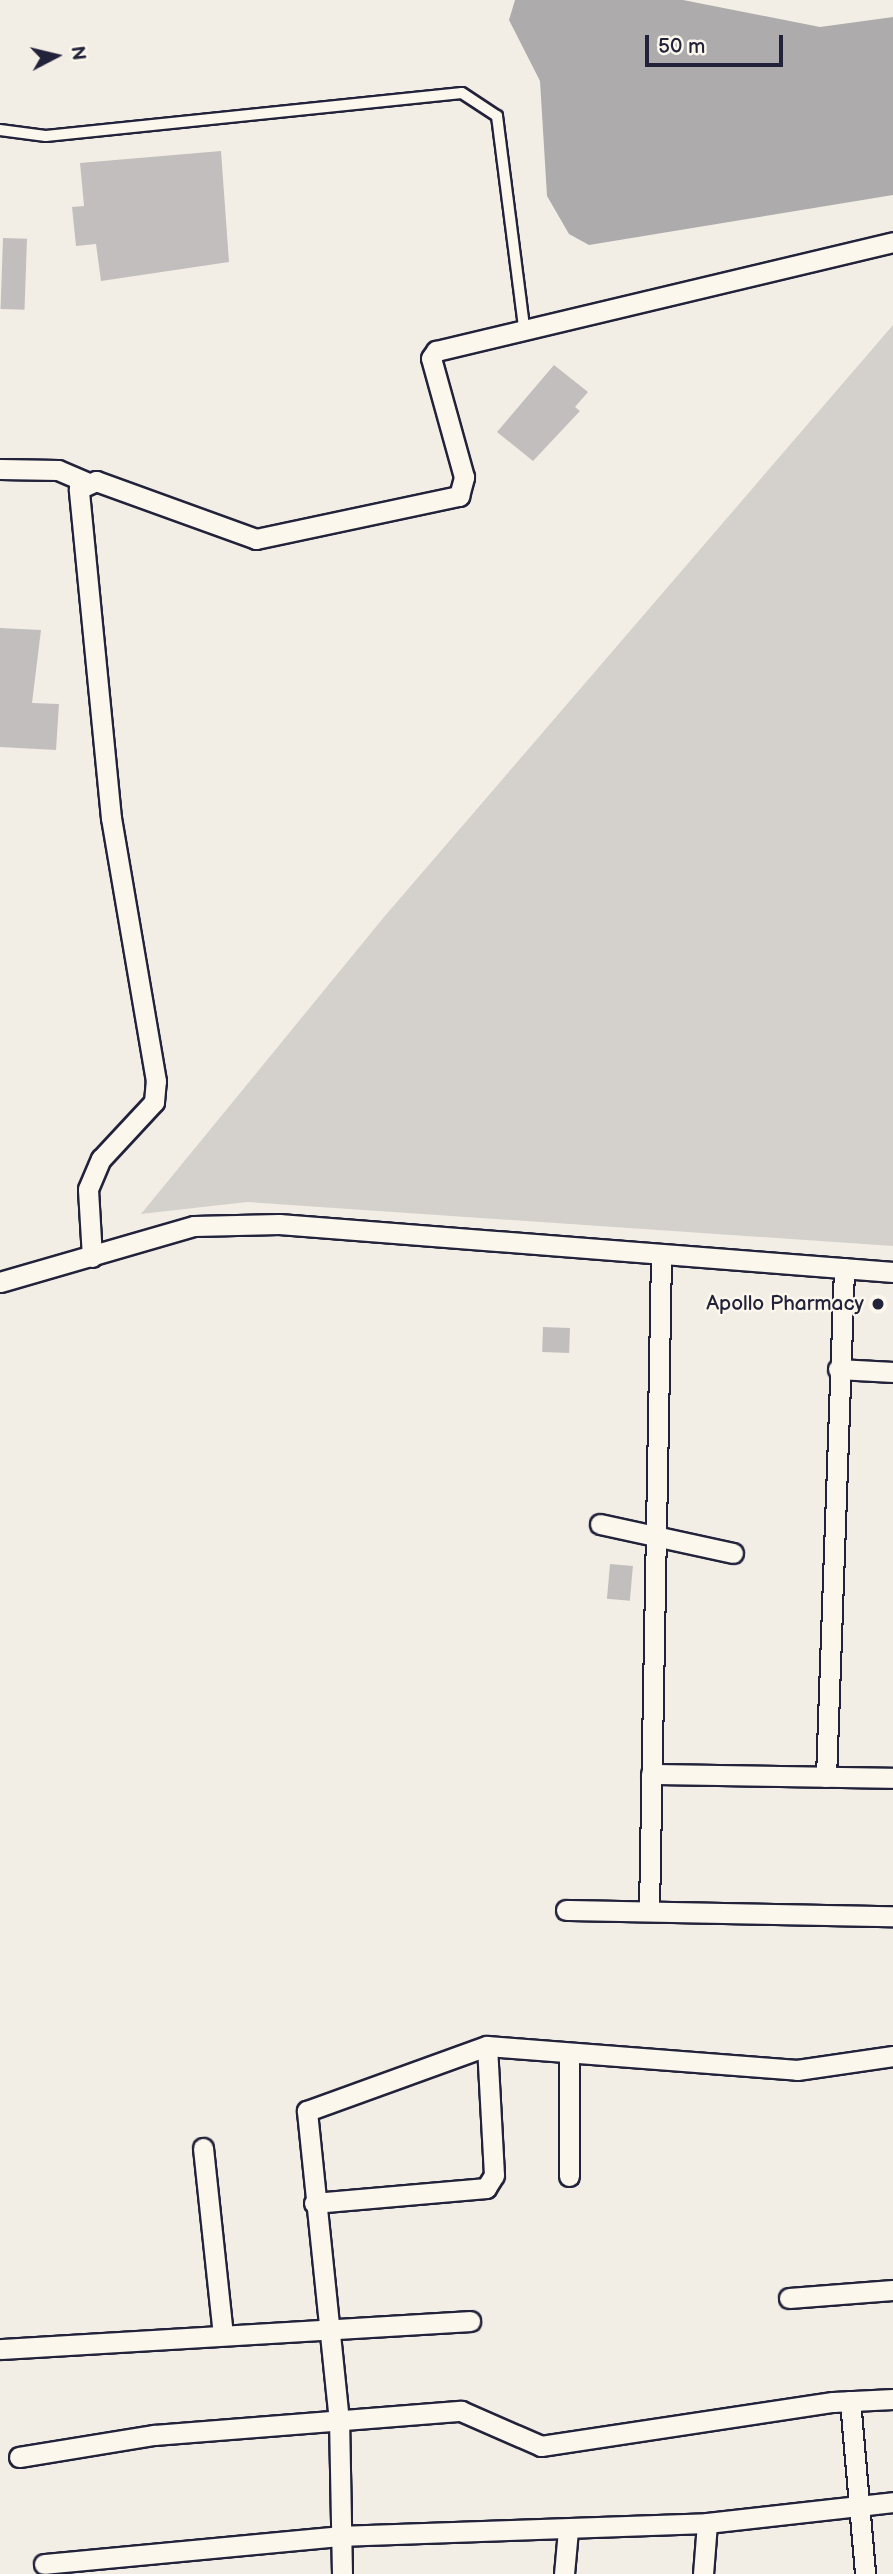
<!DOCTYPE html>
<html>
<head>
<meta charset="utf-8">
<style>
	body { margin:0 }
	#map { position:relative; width:893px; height:2574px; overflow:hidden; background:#f2eee5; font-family:"Balsamiq Sans",sans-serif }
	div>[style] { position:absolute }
	.green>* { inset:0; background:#d4d1cc }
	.water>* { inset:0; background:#aeabad }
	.building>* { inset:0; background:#c2bebe; transform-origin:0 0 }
	.roads { filter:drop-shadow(2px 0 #22223b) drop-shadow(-2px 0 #22223b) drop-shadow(0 2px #22223b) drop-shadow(0 -2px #22223b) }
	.service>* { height:10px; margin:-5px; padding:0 5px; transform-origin:5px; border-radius:5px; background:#fbf7ec }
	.minor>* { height:19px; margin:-9.5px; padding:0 9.5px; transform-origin:9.5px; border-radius:9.5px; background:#fbf7ec }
	.dots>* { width:19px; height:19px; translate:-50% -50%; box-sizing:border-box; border:4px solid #fbf7ec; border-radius:50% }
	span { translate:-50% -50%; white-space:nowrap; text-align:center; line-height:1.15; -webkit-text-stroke:5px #fbf7ec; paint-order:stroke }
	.poi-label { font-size:21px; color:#22223b }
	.right { translate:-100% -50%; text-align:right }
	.north { position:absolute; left:21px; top:21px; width:70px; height:70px; -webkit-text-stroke:5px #fbf7ec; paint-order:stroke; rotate:83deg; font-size:19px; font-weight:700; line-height:28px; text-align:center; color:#22223b }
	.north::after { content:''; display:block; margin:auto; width:24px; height:32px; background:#22223b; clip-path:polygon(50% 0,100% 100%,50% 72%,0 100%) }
	.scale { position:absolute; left:645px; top:35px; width:138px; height:32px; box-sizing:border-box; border:4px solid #22223b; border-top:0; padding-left:9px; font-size:21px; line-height:24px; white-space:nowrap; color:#22223b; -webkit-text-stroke:5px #fbf7ec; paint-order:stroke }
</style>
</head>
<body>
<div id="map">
	<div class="green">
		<div style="clip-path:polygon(893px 325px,893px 1246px,247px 1202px,141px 1214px,384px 917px)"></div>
	</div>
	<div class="water">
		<div style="clip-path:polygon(515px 0,683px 0,820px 27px,893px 17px,893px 195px,589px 245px,569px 234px,547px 196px,540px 81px,509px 20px)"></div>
	</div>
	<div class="building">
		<div style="clip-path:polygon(221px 151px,229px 262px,101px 281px,96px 244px,76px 246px,72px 207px,84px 206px,80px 163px)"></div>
		<div style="left:3px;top:238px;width:24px;height:71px;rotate:2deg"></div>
		<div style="clip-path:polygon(554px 365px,588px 392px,575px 407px,580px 411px,533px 461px,497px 432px)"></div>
		<div style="clip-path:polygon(0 628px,41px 630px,32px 703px,59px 704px,56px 750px,0 747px)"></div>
		<div style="left:543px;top:1327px;width:27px;height:25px;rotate:2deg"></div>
		<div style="left:610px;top:1564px;width:23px;height:35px;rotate:5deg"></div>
	</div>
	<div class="roads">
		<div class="service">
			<div style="left:0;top:130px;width:46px;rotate:7.4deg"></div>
			<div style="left:46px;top:136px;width:418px;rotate:-5.9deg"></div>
			<div style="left:462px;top:93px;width:42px;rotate:33.3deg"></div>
			<div style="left:497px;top:116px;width:212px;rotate:82.7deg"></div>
		</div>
		<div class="minor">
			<div style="left:0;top:469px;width:58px;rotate:1deg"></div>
			<div style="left:58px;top:470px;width:33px;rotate:23deg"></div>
			<div style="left:92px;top:1257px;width:68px;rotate:-93.4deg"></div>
			<div style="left:88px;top:1189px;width:33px;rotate:-67deg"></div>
			<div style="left:101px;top:1159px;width:78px;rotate:-47.1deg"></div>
			<div style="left:154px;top:1102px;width:21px;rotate:-85deg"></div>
			<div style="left:156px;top:1081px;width:267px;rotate:-99.7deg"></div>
			<div style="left:111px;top:818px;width:331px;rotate:-95.6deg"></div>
			<div style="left:79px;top:489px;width:19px;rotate:-25deg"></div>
			<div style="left:96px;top:481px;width:170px;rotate:19.9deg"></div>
			<div style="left:256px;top:539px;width:208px;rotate:-12deg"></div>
			<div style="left:459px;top:496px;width:20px;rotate:-75deg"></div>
			<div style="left:464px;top:477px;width:123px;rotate:-105.5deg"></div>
			<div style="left:431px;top:358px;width:9px;rotate:-54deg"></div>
			<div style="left:436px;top:351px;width:470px;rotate:-13.4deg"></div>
			<div style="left:0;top:1282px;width:202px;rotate:-16.1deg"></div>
			<div style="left:194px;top:1226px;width:85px;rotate:-1.3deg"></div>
			<div style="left:279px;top:1224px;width:616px;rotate:4.47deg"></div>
			<div style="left:838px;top:1369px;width:55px;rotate:3.1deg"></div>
			<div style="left:600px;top:1524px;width:136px;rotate:12.3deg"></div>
			<div style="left:651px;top:1774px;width:242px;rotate:0.9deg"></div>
			<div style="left:826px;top:1777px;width:509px;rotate:-87.97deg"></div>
			<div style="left:566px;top:1910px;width:327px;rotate:1.1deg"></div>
			<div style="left:649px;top:1911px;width:657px;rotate:-88.95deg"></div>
			<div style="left:203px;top:2148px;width:187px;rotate:83.9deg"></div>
			<div style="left:569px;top:2176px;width:123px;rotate:-90deg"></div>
			<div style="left:314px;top:2203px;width:173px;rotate:-5deg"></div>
			<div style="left:486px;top:2188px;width:15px;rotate:-58deg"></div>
			<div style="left:494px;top:2175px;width:129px;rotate:-93.1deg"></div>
			<div style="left:789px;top:2298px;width:104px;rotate:-4.4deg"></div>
			<div style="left:0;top:2349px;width:471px;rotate:-3.4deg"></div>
			<div style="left:850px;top:2401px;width:174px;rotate:85deg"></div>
			<div style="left:19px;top:2457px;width:137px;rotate:-9.3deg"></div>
			<div style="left:154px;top:2435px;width:308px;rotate:-4.5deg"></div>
			<div style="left:461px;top:2411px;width:87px;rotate:23.6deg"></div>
			<div style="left:541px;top:2446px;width:295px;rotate:-8.6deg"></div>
			<div style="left:833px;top:2402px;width:60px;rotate:-2.9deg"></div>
			<div style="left:44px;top:2564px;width:295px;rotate:-5.4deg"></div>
			<div style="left:338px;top:2536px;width:369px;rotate:-2deg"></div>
			<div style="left:707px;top:2523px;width:187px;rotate:-6.4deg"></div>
			<div style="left:342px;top:2574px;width:153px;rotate:-91.1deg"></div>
			<div style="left:339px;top:2421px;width:312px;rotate:-95.9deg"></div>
			<div style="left:307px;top:2111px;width:191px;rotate:-19.9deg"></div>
			<div style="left:487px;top:2046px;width:311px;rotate:4.4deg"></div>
			<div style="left:797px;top:2070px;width:97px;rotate:-8.3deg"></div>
			<div style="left:564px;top:2574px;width:44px;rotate:-84.8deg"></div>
			<div style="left:703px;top:2574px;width:51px;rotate:-85.5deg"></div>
		</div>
	</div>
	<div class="dots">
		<div style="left:878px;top:1304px;background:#22223b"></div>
	</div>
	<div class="poi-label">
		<span class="right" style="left:864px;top:1304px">Apollo Pharmacy</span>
	</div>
	<div class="north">N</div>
	<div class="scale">50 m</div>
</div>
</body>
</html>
